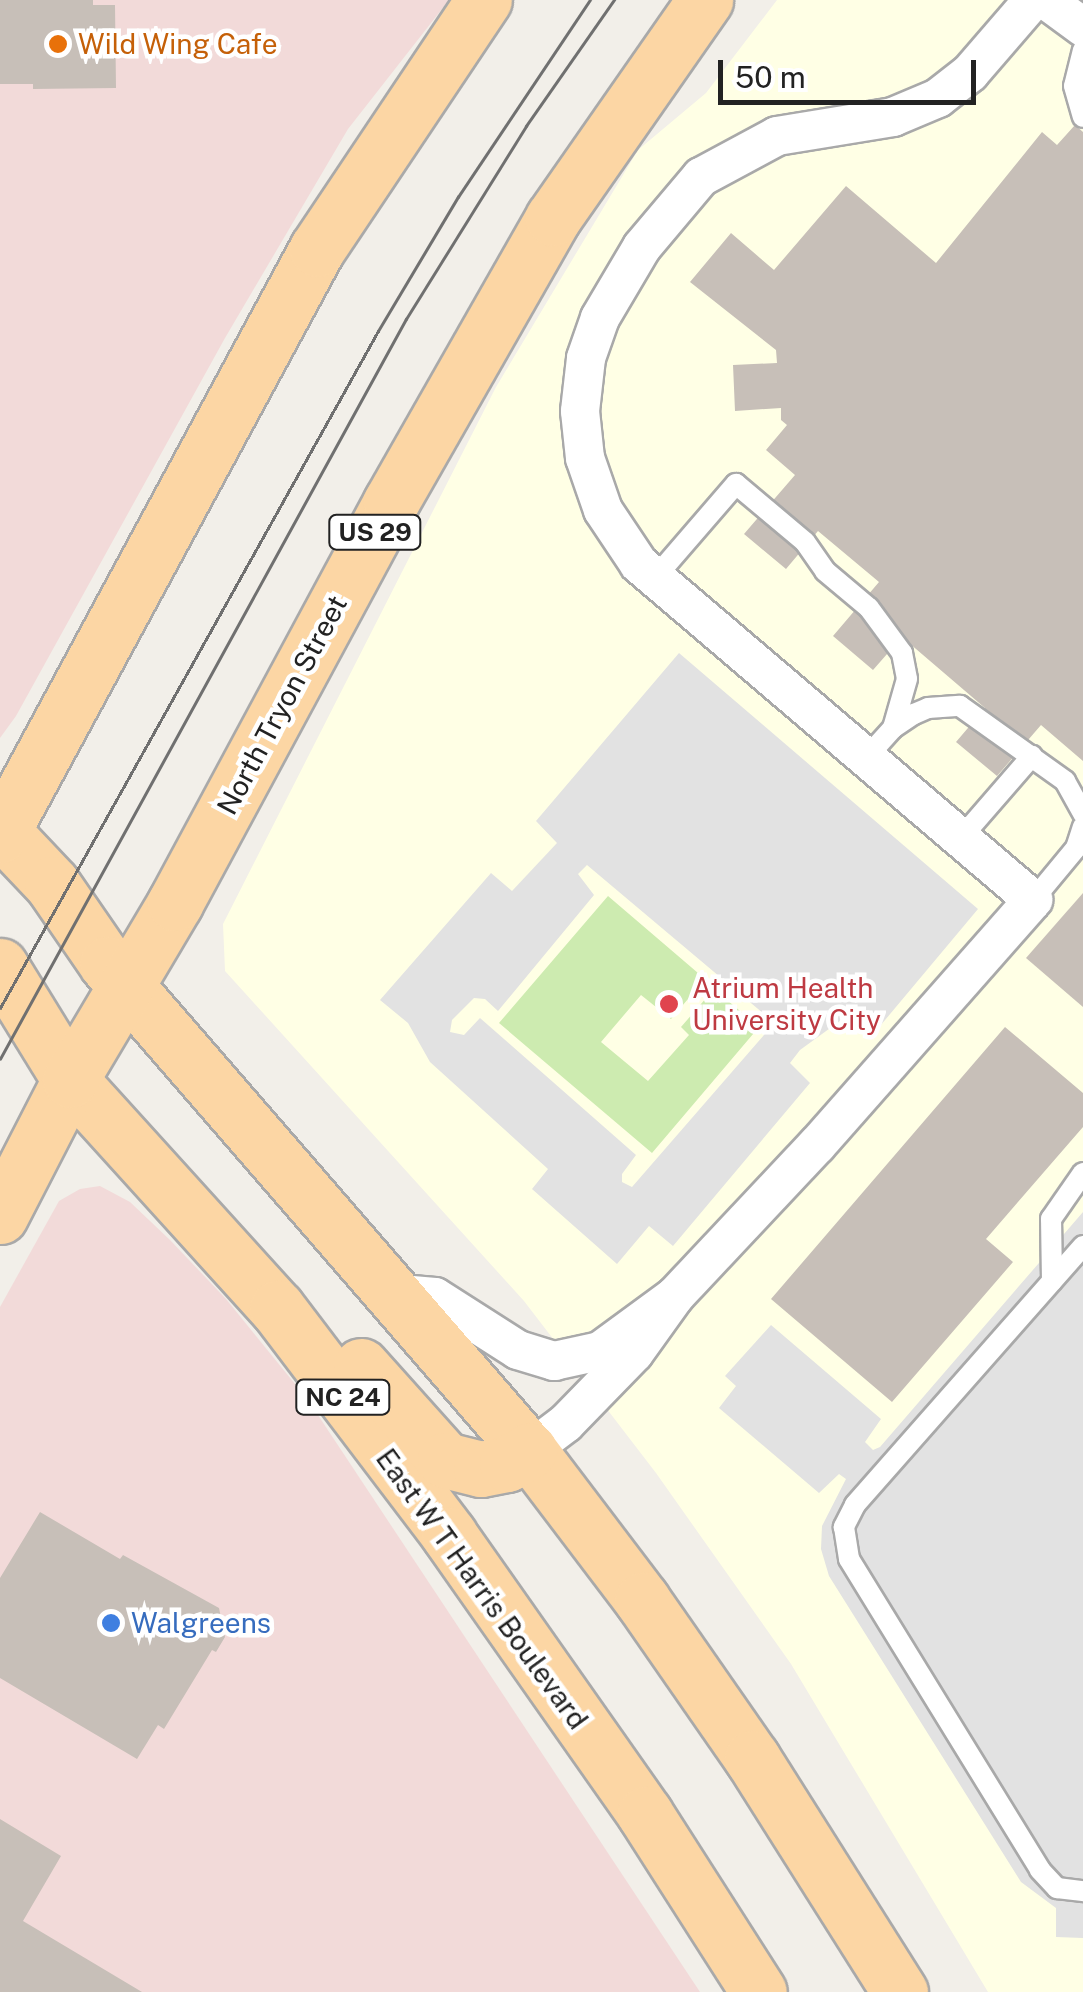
<!DOCTYPE html>
<html>
<head>
<meta charset="utf-8">
<style>
	body { margin:0 }
	#map { position:relative; width:1083px; height:1992px; overflow:hidden; background:#f2efe9; font-family:"Public Sans",sans-serif }
	div>[style] { position:absolute }
	.commercial>* { inset:0; background:#f2dad9 }
	.education>* { inset:0; background:#ffffe5 }
	.grass>* { inset:0; background:#cdebb0 }
	.parking>* { inset:0; background:#e2e2e2 }
	.building>* { inset:0; background:#c7bfb8 }
	.roads { filter:drop-shadow(2px 0 #a9a9a9) drop-shadow(-2px 0 #a9a9a9) drop-shadow(0 2px #a9a9a9) drop-shadow(0 -2px #a9a9a9) }
	.lane>* { height:20px; margin:-10px; padding:0 10px; transform-origin:10px; border-radius:10px; background:#fff }
	.street>* { height:38px; margin:-19px; padding:0 19px; transform-origin:19px; border-radius:19px; background:#fff }
	.primary>* { height:55px; margin:-27.5px; padding:0 27.5px; transform-origin:27.5px; border-radius:27.5px; background:#fcd6a4 }
	.tram>* { height:2.5px; margin:-1.25px; padding:0 1.25px; transform-origin:1.25px; border-radius:1.25px; background:#707070 }
	.dots>* { width:28px; height:28px; translate:-50% -50%; box-sizing:border-box; border:5px solid #fff; border-radius:50% }
	span { translate:-50% -50%; white-space:nowrap; text-align:center; line-height:1.15; -webkit-text-stroke:9px #fff; paint-order:stroke }
	.shield-label span { padding:2px 8px; background:#fff; border:2px solid; border-radius:8px; -webkit-text-stroke-width:0 }
	.shield-label { font-size:25px; color:#222; font-weight:700 }
	.food-label { font-size:28px; color:#c56008 }
	.left { translate:0 -50%; text-align:left }
	.street-label { font-size:28px; color:#222 }
	.health-label { font-size:28px; color:#be3a42 }
	.shop-label { font-size:28px; color:#366cbe }
	.scale { position:absolute; left:718px; top:60px; width:258px; height:45px; box-sizing:border-box; border:5px solid #222; border-top:0; padding-left:12px; font-size:30px; line-height:35px; white-space:nowrap; color:#222; -webkit-text-stroke:8px #fff; paint-order:stroke }
</style>
</head>
<body>
<div id="map">
	<div class="commercial">
		<div style="clip-path:polygon(0 0,449px 0,348px 129px,225px 338px,16px 716px,0 738px)"></div>
		<div style="clip-path:polygon(100px 1186px,130px 1202px,170px 1240px,226px 1299px,308px 1400px,700px 1992px,0 1992px,0 1307px,59px 1201px,80px 1189px)"></div>
	</div>
	<div class="education">
		<div style="clip-path:polygon(777px 0,1083px 0,1083px 1992px,988px 1992px,791px 1664px,656px 1473px,524px 1301px,225px 971px,223px 924px,496px 387px,638px 150px,706px 93px)"></div>
	</div>
	<div class="grass">
		<div style="clip-path:polygon(608px 896px,705px 979px,671px 1019px,641px 995px,601px 1042px,648px 1081px,689px 1035px,681px 1027px,714px 989px,759px 1027px,652px 1153px,499px 1023px)"></div>
	</div>
	<div class="parking">
		<div style="clip-path:polygon(evenodd,679px 653px,978px 909px,870px 1038px,844px 1018px,800px 1050px,790px 1063px,810px 1083px,673px 1246px,649px 1226px,617px 1264px,532px 1189px,548px 1169px,430px 1062px,408px 1023px,380px 1000px,491px 873px,512px 891px,557px 843px,536px 821px,679px 653px,587px 865px,771px 1020px,771px 1027px,632px 1187px,622px 1182px,622px 1174px,636px 1155px,480px 1018px,464px 1035px,450px 1032px,452px 1020px,474px 998px,485px 999px,498px 1011px,594px 895px,578px 874px,587px 865px)"></div>
		<div style="clip-path:polygon(1083px 1212px,1083px 1938px,1056px 1937px,1056px 1908px,1021px 1882px,829px 1576px,821px 1549px,822px 1526px,846px 1479px,839px 1474px,819px 1493px,719px 1408px,736px 1386px,725px 1376px,771px 1325px,881px 1419px,865px 1442px,873px 1450px,880px 1447px)"></div>
	</div>
	<div class="building">
		<div style="clip-path:polygon(0 0,93px 0,93px 5px,115px 5px,116px 88px,33px 89px,33px 84px,0 84px)"></div>
		<div style="clip-path:polygon(1075px 125px,1083px 132px,1083px 761px,1041px 725px,997px 776px,956px 742px,985px 708px,902px 637px,873px 670px,833px 636px,879px 582px,818px 531px,786px 569px,744px 534px,795px 475px,766px 450px,787px 425px,781px 420px,781px 408px,735px 411px,733px 365px,777px 363px,776px 350px,690px 282px,731px 233px,774px 270px,846px 186px,936px 263px,1042px 132px,1057px 145px)"></div>
		<div style="clip-path:polygon(1083px 893px,1083px 1007px,1026px 958px)"></div>
		<div style="clip-path:polygon(1005px 1027px,1083px 1093px,1083px 1127px,986px 1239px,1013px 1262px,892px 1402px,771px 1299px)"></div>
		<div style="clip-path:polygon(40px 1512px,120px 1559px,123px 1555px,219px 1608px,225px 1637px,216px 1652px,212px 1650px,164px 1729px,158px 1725px,137px 1759px,0 1678px,0 1578px)"></div>
		<div style="clip-path:polygon(0 1819px,61px 1856px,23px 1921px,142px 1992px,0 1992px)"></div>
	</div>
	<div class="roads">
		<div class="lane">
			<div style="left:1083px;top:50px;width:37px;rotate:104deg"></div>
			<div style="left:1074px;top:86px;width:32px;rotate:74deg"></div>
			<div style="left:653px;top:580px;width:127px;rotate:-49.2deg"></div>
			<div style="left:736px;top:484px;width:90px;rotate:40deg"></div>
			<div style="left:805px;top:542px;width:35px;rotate:55deg"></div>
			<div style="left:825px;top:571px;width:57px;rotate:40.1deg"></div>
			<div style="left:869px;top:608px;width:56px;rotate:53.7deg"></div>
			<div style="left:902px;top:653px;width:26px;rotate:79deg"></div>
			<div style="left:907px;top:679px;width:51px;rotate:105.9deg"></div>
			<div style="left:865px;top:759px;width:42px;rotate:-47.9deg"></div>
			<div style="left:893px;top:728px;width:25px;rotate:-34deg"></div>
			<div style="left:914px;top:714px;width:15px;rotate:-23deg"></div>
			<div style="left:928px;top:708px;width:32px;rotate:-4deg"></div>
			<div style="left:960px;top:706px;width:129px;rotate:35.5deg"></div>
			<div style="left:1065px;top:781px;width:38px;rotate:61deg"></div>
			<div style="left:960px;top:839px;width:110px;rotate:-49.1deg"></div>
			<div style="left:1033px;top:900px;width:67px;rotate:-50.4deg"></div>
			<div style="left:1076px;top:848px;width:22px;rotate:-72deg"></div>
			<div style="left:1083px;top:1246px;width:345px;rotate:131.4deg"></div>
			<div style="left:855px;top:1505px;width:25px;rotate:117deg"></div>
			<div style="left:844px;top:1527px;width:32px;rotate:81deg"></div>
			<div style="left:849px;top:1559px;width:365px;rotate:58.4deg"></div>
			<div style="left:1040px;top:1870px;width:25px;rotate:47deg"></div>
			<div style="left:1057px;top:1888px;width:26px;rotate:7deg"></div>
			<div style="left:1052px;top:1281px;width:62px;rotate:-90.9deg"></div>
			<div style="left:1051px;top:1219px;width:56px;rotate:-55.2deg"></div>
		</div>
		<div class="street">
			<div style="left:1046px;top:0;width:46px;rotate:36.1deg"></div>
			<div style="left:389px;top:1293px;width:46px;rotate:5deg"></div>
			<div style="left:435px;top:1297px;width:98px;rotate:32.6deg"></div>
			<div style="left:518px;top:1350px;width:38px;rotate:17deg"></div>
			<div style="left:554px;top:1361px;width:47px;rotate:-12.3deg"></div>
			<div style="left:600px;top:1351px;width:93px;rotate:-36.3deg"></div>
			<div style="left:675px;top:1296px;width:70px;rotate:125.7deg"></div>
			<div style="left:634px;top:1353px;width:98px;rotate:134.2deg"></div>
			<div style="left:566px;top:1423px;width:46px;rotate:142.9deg"></div>
			<div style="left:675px;top:1296px;width:207px;rotate:-46.8deg"></div>
			<div style="left:817px;top:1145px;width:327px;rotate:-48.6deg"></div>
			<div style="left:1033px;top:900px;width:518px;rotate:-139.54deg"></div>
			<div style="left:639px;top:564px;width:65px;rotate:-123.7deg"></div>
			<div style="left:603px;top:510px;width:55px;rotate:-109.1deg"></div>
			<div style="left:585px;top:458px;width:47px;rotate:-96.1deg"></div>
			<div style="left:580px;top:411px;width:53px;rotate:-83.5deg"></div>
			<div style="left:586px;top:358px;width:42px;rotate:-70.7deg"></div>
			<div style="left:600px;top:318px;width:82px;rotate:-59.4deg"></div>
			<div style="left:642px;top:247px;width:92px;rotate:-49.9deg"></div>
			<div style="left:701px;top:177px;width:86px;rotate:-28.3deg"></div>
			<div style="left:777px;top:136px;width:118px;rotate:-9.3deg"></div>
			<div style="left:893px;top:117px;width:49px;rotate:-22.9deg"></div>
			<div style="left:938px;top:98px;width:41px;rotate:-38deg"></div>
			<div style="left:970px;top:73px;width:96px;rotate:-49.2deg"></div>
		</div>
		<div class="primary">
			<div style="left:0;top:829px;width:76px;rotate:46.6deg"></div>
			<div style="left:52px;top:884px;width:97px;rotate:55.5deg"></div>
			<div style="left:107px;top:964px;width:644px;rotate:49.09deg"></div>
			<div style="left:529px;top:1451px;width:187px;rotate:52.8deg"></div>
			<div style="left:642px;top:1600px;width:193px;rotate:55.2deg"></div>
			<div style="left:752px;top:1758px;width:277px;rotate:57.7deg"></div>
			<div style="left:0;top:835px;width:666px;rotate:-61.59deg"></div>
			<div style="left:317px;top:249px;width:300px;rotate:-56.2deg"></div>
			<div style="left:0;top:966px;width:134px;rotate:58.4deg"></div>
			<div style="left:70px;top:1080px;width:308px;rotate:47.8deg"></div>
			<div style="left:277px;top:1308px;width:285px;rotate:52.8deg"></div>
			<div style="left:449px;top:1535px;width:341px;rotate:54.9deg"></div>
			<div style="left:645px;top:1814px;width:211px;rotate:57.4deg"></div>
			<div style="left:0;top:1216px;width:153px;rotate:-62.8deg"></div>
			<div style="left:70px;top:1080px;width:206px;rotate:-59.3deg"></div>
			<div style="left:175px;top:903px;width:455px;rotate:-61.7deg"></div>
			<div style="left:391px;top:502px;width:327px;rotate:-60.3deg"></div>
			<div style="left:553px;top:218px;width:266px;rotate:-55.1deg"></div>
			<div style="left:361px;top:1366px;width:126px;rotate:48.2deg"></div>
			<div style="left:445px;top:1460px;width:37px;rotate:14deg"></div>
			<div style="left:481px;top:1469px;width:26px;rotate:-11deg"></div>
			<div style="left:507px;top:1464px;width:26px;rotate:-31deg"></div>
		</div>
	</div>
	<div class="tram">
		<div style="left:0;top:1008px;width:775px;rotate:-60.82deg"></div>
		<div style="left:378px;top:331px;width:156px;rotate:-59.2deg"></div>
		<div style="left:458px;top:197px;width:237px;rotate:-56.2deg"></div>
		<div style="left:0;top:1059px;width:844px;rotate:-61.25deg"></div>
		<div style="left:406px;top:319px;width:227px;rotate:-58.1deg"></div>
		<div style="left:526px;top:126px;width:154px;rotate:-55.1deg"></div>
	</div>
	<div class="dots">
		<div style="left:58px;top:44px;background:#e8710a"></div>
		<div style="left:669px;top:1004px;background:#e0444e"></div>
		<div style="left:111px;top:1623px;background:#3f7fe0"></div>
	</div>
	<div class="shield-label">
		<span style="left:375px;top:532px">US 29</span>
		<span style="left:343px;top:1397px">NC 24</span>
	</div>
	<div class="food-label">
		<span class="left" style="left:78px;top:44px">Wild Wing Cafe</span>
	</div>
	<div class="street-label">
		<span style="left:282px;top:705px;rotate:-62deg">North Tryon Street</span>
		<span style="left:482px;top:1589px;rotate:54deg">East W T Harris Boulevard</span>
	</div>
	<div class="health-label">
		<span class="left" style="left:692px;top:1004px">Atrium Health<br>University City</span>
	</div>
	<div class="shop-label">
		<span class="left" style="left:131px;top:1623px">Walgreens</span>
	</div>
	<div class="scale">50 m</div>
</div>
</body>
</html>
